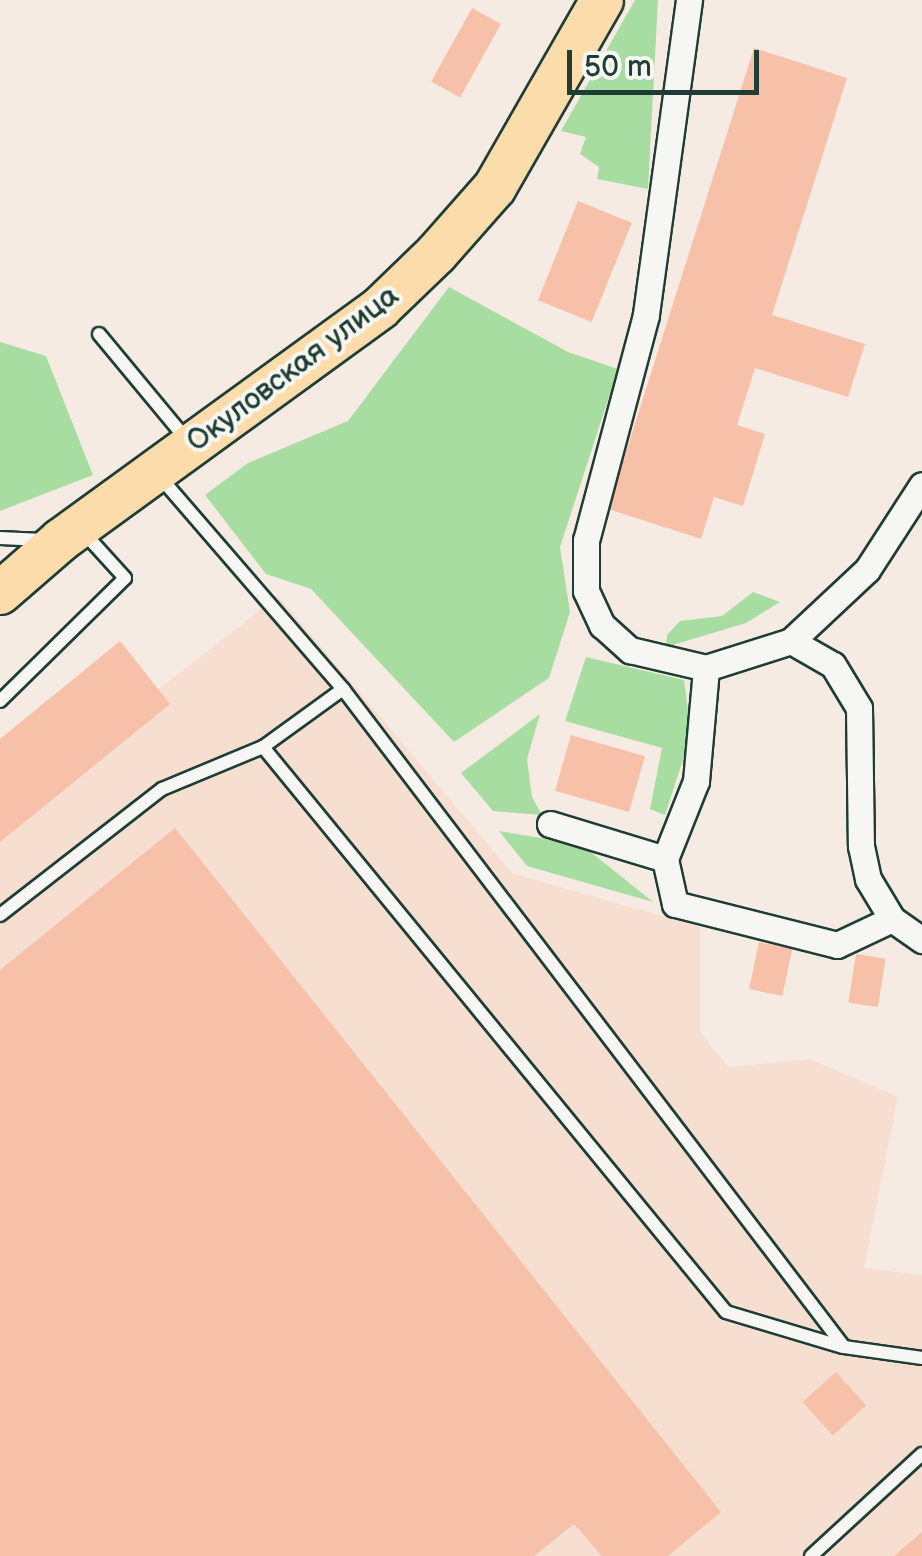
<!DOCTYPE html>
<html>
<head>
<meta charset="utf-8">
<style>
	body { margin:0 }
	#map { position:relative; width:922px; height:1556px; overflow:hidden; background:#f6ebe3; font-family:"Balsamiq Sans",sans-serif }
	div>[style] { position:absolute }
	.built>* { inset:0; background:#f6ded1 }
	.green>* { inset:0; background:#a7dda0 }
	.building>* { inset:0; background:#f6c1a8; transform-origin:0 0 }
	.roads { filter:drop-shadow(2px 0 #1f3d34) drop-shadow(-2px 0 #1f3d34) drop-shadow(0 2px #1f3d34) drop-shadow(0 -2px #1f3d34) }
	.lane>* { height:12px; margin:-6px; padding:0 6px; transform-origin:6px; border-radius:6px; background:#f6f6f2 }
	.street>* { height:25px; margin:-12.5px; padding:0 12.5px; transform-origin:12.5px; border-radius:12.5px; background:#f6f6f2 }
	.primary>* { height:42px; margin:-21px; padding:0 21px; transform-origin:21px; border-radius:21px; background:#fddcac }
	span { translate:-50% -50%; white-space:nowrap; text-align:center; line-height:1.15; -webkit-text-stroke:8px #f6f6f2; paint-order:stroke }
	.street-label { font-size:30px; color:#1f3d34 }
	.scale { position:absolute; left:567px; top:50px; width:192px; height:45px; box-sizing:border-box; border:5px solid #1f3d34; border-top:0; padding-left:12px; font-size:30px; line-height:35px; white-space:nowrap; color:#1f3d34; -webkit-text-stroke:8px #f6f6f2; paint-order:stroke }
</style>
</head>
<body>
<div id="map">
	<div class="built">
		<div style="clip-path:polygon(278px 596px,512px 873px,700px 927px,700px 1032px,728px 1067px,810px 1059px,898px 1097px,864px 1268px,922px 1275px,922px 1556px,0 1556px,0 813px)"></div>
	</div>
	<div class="green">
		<div style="clip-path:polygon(635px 0,658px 0,648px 189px,597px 179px,599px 167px,580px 154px,586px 137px,561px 131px)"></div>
		<div style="clip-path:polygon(449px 287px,568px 352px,618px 369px,560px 547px,570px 612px,549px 678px,454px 742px,311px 589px,266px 574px,205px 495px,248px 463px,348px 421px)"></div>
		<div style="clip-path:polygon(0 342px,46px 356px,93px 475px,0 511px)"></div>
		<div style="clip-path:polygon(753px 592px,780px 602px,746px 623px,666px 647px,667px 635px,680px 621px,722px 616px)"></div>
		<div style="clip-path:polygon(586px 657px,684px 680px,691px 735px,665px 815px,650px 809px,662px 748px,565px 721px)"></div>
		<div style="clip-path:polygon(540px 714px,527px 759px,532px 797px,542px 815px,493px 811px,461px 773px)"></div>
		<div style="clip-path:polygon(499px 831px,582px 845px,653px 902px,527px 866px)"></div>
	</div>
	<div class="building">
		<div style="left:472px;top:8px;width:33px;height:84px;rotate:29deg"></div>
		<div style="clip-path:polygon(754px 48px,847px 78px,772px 315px,865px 344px,848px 397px,755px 368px,737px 425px,765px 434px,743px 506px,714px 497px,701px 539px,608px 509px)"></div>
		<div style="left:578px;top:201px;width:58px;height:107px;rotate:22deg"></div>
		<div style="clip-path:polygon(120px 641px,170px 704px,0 842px,0 739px)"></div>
		<div style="left:571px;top:735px;width:77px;height:58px;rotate:16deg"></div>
		<div style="clip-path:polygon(175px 828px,721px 1512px,668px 1556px,602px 1556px,574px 1524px,534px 1556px,0 1556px,0 970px)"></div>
		<div style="left:759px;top:942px;width:34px;height:48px;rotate:12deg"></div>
		<div style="left:856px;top:954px;width:30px;height:49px;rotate:9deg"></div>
		<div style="left:836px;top:1372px;width:45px;height:45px;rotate:48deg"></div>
		<div style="clip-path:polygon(922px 1532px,922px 1556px,894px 1556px)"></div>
	</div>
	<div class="roads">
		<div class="lane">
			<div style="left:99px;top:334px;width:138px;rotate:50.3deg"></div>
			<div style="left:160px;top:477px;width:280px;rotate:49.2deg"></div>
			<div style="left:343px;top:689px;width:827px;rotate:52.71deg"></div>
			<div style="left:844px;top:1347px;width:79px;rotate:8deg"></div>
			<div style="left:0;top:538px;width:43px;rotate:2.7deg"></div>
			<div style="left:0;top:701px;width:175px;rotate:-44.5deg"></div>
			<div style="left:125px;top:578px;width:61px;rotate:-132.3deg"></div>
			<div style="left:263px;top:747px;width:730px;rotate:50.67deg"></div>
			<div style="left:726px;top:1312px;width:122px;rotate:16.7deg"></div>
			<div style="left:0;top:915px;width:205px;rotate:-37.9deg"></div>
			<div style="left:162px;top:789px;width:109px;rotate:-22.6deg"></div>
			<div style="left:263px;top:747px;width:99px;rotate:-35.9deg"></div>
			<div style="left:811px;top:1556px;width:151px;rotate:-42.6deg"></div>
		</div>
		<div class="street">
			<div style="left:689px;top:0;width:318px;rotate:97.8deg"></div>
			<div style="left:646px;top:315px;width:233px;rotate:104.9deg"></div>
			<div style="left:586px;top:540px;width:51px;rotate:90deg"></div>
			<div style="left:586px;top:591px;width:38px;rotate:65deg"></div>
			<div style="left:602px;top:625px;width:38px;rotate:42deg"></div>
			<div style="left:630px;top:650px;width:78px;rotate:13.3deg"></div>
			<div style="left:706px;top:668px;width:89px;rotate:-17.6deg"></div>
			<div style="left:791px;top:641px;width:104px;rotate:-43.1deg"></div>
			<div style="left:867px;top:570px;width:101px;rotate:-57.1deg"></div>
			<div style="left:791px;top:641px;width:48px;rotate:29.7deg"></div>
			<div style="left:833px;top:665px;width:50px;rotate:58.8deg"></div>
			<div style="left:859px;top:708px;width:138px;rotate:89.2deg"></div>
			<div style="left:861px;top:846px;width:34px;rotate:78deg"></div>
			<div style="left:868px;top:879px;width:47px;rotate:59deg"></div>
			<div style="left:550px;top:824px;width:120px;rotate:16.9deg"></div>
			<div style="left:665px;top:859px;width:46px;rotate:77.5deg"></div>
			<div style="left:675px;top:904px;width:167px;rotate:14.2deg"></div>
			<div style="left:837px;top:945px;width:61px;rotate:-25.3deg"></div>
			<div style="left:892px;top:919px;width:37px;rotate:35deg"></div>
			<div style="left:665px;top:859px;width:84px;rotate:-68.3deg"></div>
			<div style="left:696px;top:781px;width:113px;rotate:-84.9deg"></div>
		</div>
		<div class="primary">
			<div style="left:0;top:593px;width:81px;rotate:-41deg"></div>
			<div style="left:61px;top:540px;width:394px;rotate:-36deg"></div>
			<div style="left:380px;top:308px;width:78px;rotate:-44deg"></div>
			<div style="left:436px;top:254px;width:89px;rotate:-48.6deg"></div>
			<div style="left:495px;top:187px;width:215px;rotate:-60.2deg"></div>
		</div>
	</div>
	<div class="street-label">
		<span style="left:293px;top:369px;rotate:-37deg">Окуловская улица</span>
	</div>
	<div class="scale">50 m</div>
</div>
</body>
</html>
